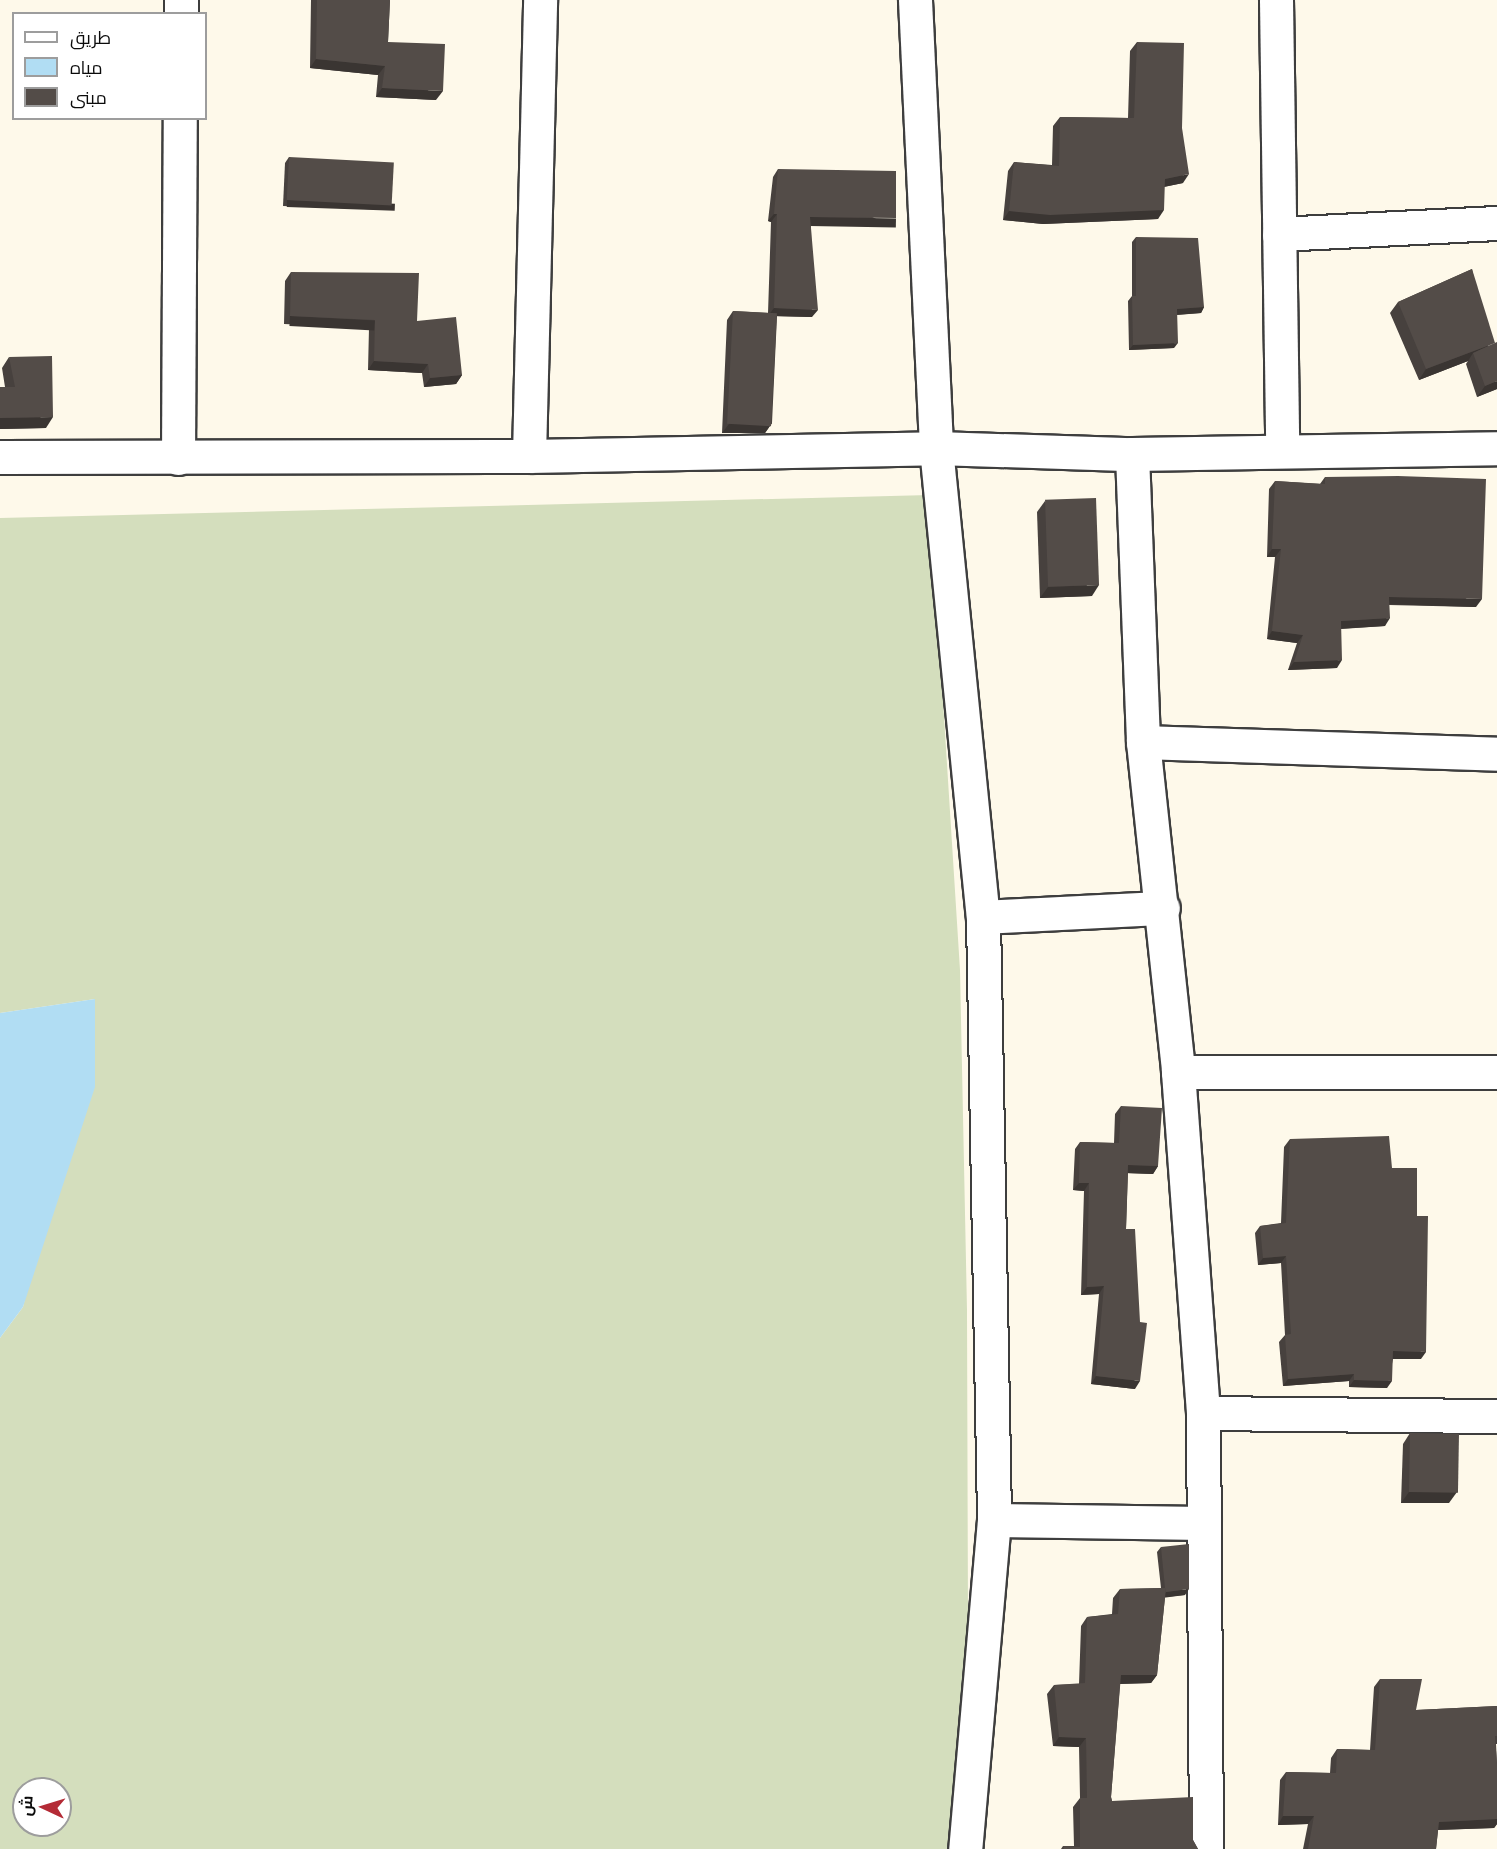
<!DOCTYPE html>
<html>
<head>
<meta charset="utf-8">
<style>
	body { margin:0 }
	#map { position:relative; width:1497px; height:1849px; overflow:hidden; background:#fef9ea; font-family:Georgia,Cairo,serif }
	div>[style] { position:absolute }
	.cemetery>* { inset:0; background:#d4debd }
	.water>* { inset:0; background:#b1ddf3 }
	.roads { filter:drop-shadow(2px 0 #3e3e3e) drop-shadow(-2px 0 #3e3e3e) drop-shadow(0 2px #3e3e3e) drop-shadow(0 -2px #3e3e3e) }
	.minor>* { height:33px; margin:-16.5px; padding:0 16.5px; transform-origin:16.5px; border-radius:16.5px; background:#fff }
	.wall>* { inset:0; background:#47413e }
	.shaded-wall>* { inset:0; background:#3a3532; transform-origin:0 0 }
	.building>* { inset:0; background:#534c48; transform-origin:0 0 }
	span { translate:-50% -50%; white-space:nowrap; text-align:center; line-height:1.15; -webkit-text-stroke:6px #fff; paint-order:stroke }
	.legend { position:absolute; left:12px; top:12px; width:195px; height:108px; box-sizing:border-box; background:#fff; border:2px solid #9d9d9d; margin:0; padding:8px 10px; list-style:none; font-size:18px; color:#0b0b0b }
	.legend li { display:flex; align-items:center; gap:12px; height:30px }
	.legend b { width:30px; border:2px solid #9d9d9d }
	.north { position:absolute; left:12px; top:1777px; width:60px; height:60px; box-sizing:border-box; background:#fff; border:2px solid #9d9d9d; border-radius:50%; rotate:274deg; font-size:16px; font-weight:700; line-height:24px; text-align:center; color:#0b0b0b }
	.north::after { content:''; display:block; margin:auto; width:21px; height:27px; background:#b42b36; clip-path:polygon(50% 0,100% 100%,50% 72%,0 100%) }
</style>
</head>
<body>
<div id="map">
	<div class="cemetery">
		<div style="clip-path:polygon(evenodd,930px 495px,960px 970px,967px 1310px,968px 1621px,948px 1849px,0 1849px,0 1338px,23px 1307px,95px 999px,0 1013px,0 518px,930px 495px,24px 1789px,60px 1789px,60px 1825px,24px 1825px,24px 1789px)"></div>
	</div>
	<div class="water">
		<div style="clip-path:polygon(95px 999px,95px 1087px,23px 1307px,0 1338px,0 1013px)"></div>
	</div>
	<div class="roads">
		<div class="minor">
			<div style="left:915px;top:0;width:448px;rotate:87.3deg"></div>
			<div style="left:936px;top:448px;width:471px;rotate:84.3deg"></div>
			<div style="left:983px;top:917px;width:603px;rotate:88.95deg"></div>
			<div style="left:994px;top:1520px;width:330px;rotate:95deg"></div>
			<div style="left:1276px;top:0;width:449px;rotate:89.2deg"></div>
			<div style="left:181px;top:14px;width:14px;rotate:-90deg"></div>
			<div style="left:1279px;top:234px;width:218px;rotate:-2.9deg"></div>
			<div style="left:1132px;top:454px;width:288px;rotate:87.8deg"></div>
			<div style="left:1143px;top:742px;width:332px;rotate:83.9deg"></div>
			<div style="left:1178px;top:1072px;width:342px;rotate:85.8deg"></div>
			<div style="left:1203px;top:1413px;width:436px;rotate:89.6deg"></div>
			<div style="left:529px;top:456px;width:456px;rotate:-88.6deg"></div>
			<div style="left:0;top:457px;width:529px;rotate:-0.11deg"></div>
			<div style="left:529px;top:456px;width:407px;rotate:-1.1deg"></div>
			<div style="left:936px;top:448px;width:196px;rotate:1.8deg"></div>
			<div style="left:1132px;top:454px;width:365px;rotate:-0.9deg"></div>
			<div style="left:178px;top:458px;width:340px;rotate:-89.7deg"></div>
			<div style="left:1143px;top:742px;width:354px;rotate:1.9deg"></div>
			<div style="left:983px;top:917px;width:180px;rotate:-2.9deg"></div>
			<div style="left:1178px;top:1072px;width:319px"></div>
			<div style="left:1203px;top:1413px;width:294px;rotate:0.6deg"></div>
			<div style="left:994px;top:1520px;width:210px;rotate:0.8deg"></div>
		</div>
	</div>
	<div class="wall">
		<div style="clip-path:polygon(311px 0,390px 0,388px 42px,436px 100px,376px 97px,378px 75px,310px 68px)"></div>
		<div style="clip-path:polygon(1137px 42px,1182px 128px,1183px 183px,1164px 187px,1158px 219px,1043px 224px,1003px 220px,1008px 171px,1014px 162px,1052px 165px,1053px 126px,1060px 117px,1128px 118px,1130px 51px)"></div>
		<div style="clip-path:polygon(289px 157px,391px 210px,283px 206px,285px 163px)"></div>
		<div style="clip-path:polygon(778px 169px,890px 226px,811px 225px,812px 317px,777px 316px,772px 423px,765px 433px,722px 433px,727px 320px,733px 311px,768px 313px,771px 222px,768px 221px,773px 177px)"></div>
		<div style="clip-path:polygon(1136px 237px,1204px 307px,1201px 313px,1177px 315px,1174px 348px,1129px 350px,1128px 301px,1132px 296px,1132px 242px)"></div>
		<div style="clip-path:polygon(1472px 269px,1497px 389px,1477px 397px,1466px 364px,1468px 361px,1419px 380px,1390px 313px,1398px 302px)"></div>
		<div style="clip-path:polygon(291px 272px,417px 321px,462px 375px,456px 384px,424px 387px,422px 373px,368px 370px,369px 328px,284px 324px,285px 281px)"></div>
		<div style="clip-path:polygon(9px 357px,46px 428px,0 429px,0 387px,5px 387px,2px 368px)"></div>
		<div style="clip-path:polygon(1325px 477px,1476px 607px,1389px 605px,1385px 626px,1341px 629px,1337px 668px,1288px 670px,1297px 643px,1267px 639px,1275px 557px,1267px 557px,1269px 489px,1275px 481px,1320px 484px)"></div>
		<div style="clip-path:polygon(1045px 501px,1092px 596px,1040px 598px,1037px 512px)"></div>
		<div style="clip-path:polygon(1121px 1106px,1158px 1166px,1153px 1174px,1128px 1173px,1126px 1229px,1135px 1389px,1091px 1384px,1099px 1294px,1081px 1295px,1084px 1191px,1073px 1190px,1075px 1149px,1080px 1142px,1114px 1143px,1115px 1114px)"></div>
		<div style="clip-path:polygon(1290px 1139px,1392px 1168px,1417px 1216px,1421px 1359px,1393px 1359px,1387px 1388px,1349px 1387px,1349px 1381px,1283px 1386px,1279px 1342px,1285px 1335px,1281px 1263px,1258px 1265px,1255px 1233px,1260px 1226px,1281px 1223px,1284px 1147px)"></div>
		<div style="clip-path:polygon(1410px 1433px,1449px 1503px,1401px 1503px,1403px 1444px)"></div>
		<div style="clip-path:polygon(1161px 1547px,1185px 1595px,1165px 1597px,1157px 1675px,1151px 1683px,1120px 1684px,1111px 1797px,1112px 1801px,1193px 1840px,1198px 1849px,1061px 1849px,1063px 1846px,1074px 1846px,1073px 1807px,1080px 1798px,1079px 1747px,1053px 1746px,1047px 1694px,1054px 1685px,1079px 1684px,1081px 1626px,1087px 1617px,1112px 1614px,1113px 1598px,1120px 1589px,1161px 1588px,1157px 1552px)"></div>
		<div style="clip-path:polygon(1380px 1679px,1416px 1710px,1497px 1706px,1497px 1744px,1496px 1744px,1497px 1764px,1497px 1824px,1494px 1828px,1438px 1830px,1436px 1849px,1303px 1849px,1308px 1824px,1278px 1825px,1280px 1780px,1286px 1772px,1330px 1773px,1331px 1758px,1337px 1749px,1370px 1750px,1374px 1687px)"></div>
	</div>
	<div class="shaded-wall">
		<div style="clip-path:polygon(316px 59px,385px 66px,378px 75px,310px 68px)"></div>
		<div style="clip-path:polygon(382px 88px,443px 91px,436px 100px,376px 97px)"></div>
		<div style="clip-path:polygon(1189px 174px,1183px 183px,1158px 188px,1165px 179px)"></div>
		<div style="left:287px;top:200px;width:108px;height:7px;rotate:2deg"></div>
		<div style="clip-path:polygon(1164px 210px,1158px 219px,1043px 224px,1003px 220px,1009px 211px)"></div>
		<div style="clip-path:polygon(774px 214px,777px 214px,771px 222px,768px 221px)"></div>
		<div style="left:810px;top:217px;width:86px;height:9px;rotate:1deg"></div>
		<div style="clip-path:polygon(1204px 307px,1201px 313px,1173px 315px,1177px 309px)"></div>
		<div style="clip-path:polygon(774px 308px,818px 310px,812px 317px,768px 316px)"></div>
		<div style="left:290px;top:316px;width:85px;height:10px;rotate:3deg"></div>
		<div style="clip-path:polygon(1178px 343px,1174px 348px,1129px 350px,1133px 345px)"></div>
		<div style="clip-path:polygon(1495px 343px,1473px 353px,1468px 361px,1419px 380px,1426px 369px)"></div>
		<div style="clip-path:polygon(374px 361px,428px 364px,422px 373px,368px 370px)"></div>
		<div style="clip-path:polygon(462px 375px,456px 384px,424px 387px,430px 378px)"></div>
		<div style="clip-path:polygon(1497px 381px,1497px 389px,1477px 397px,1485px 386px)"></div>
		<div style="clip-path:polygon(53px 417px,46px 428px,0 429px,0 418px)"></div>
		<div style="clip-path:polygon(772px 423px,765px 433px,722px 433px,729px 424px)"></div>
		<div style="clip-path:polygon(1272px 549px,1281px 549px,1275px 557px,1267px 557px)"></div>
		<div style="clip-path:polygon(1099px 585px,1092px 596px,1040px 598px,1048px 587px)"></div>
		<div style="clip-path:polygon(1389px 597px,1482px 599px,1476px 607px,1383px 604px)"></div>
		<div style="clip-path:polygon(1390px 618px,1385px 626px,1336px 629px,1341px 621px)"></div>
		<div style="clip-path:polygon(1272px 631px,1303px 635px,1297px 643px,1267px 639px)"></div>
		<div style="clip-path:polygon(1342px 660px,1337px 668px,1288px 670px,1294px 662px)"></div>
		<div style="clip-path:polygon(1128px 1165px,1158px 1166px,1153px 1174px,1123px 1173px)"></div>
		<div style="clip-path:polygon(1079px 1183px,1089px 1183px,1084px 1191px,1073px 1190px)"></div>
		<div style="clip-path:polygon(1286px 1256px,1281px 1263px,1258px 1265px,1263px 1258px)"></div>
		<div style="clip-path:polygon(1104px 1286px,1099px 1294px,1081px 1295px,1087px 1287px)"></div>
		<div style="clip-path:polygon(1393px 1351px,1426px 1352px,1421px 1359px,1388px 1359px)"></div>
		<div style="clip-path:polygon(1354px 1374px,1349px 1381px,1283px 1386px,1288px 1379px)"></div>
		<div style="clip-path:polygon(1096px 1376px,1140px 1381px,1135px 1389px,1091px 1384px)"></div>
		<div style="clip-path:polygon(1354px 1380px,1392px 1381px,1387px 1388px,1349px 1387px)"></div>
		<div style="clip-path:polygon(1409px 1492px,1457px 1492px,1449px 1503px,1401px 1503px)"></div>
		<div style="clip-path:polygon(1189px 1589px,1185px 1595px,1162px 1598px,1166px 1592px)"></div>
		<div style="clip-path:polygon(1121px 1675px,1157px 1675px,1151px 1683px,1115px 1684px)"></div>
		<div style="clip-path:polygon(1059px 1737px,1086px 1738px,1079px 1747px,1053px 1746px)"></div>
		<div style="clip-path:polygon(1283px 1816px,1314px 1816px,1308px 1824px,1278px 1825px)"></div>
		<div style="clip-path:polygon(1497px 1819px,1497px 1824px,1494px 1828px,1433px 1830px,1439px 1822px)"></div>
	</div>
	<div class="building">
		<div style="clip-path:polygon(317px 0,390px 0,388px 42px,445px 44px,443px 91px,382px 88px,385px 66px,316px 59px)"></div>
		<div style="clip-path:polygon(1137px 42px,1184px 43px,1182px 128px,1189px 174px,1165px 179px,1164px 210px,1050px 215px,1009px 211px,1014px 162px,1059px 166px,1060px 117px,1134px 118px)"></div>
		<div style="left:289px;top:157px;width:105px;height:43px;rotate:3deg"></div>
		<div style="clip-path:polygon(778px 169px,896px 171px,896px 218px,810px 217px,818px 310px,774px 308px,777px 214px,774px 214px)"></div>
		<div style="clip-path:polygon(1136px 237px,1198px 238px,1204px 307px,1177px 309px,1178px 343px,1133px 345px,1132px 296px,1136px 296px)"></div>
		<div style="clip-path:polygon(1472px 269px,1495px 343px,1426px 369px,1398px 302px)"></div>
		<div style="clip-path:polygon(291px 272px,419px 273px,417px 321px,456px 317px,462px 375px,430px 378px,428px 364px,374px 361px,375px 320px,290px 316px)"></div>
		<div style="left:733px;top:311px;width:44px;height:113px;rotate:3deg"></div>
		<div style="clip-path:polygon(1497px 342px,1497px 381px,1485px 386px,1473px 353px)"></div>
		<div style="clip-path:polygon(52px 356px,53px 417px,0 418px,0 387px,15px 387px,9px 357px)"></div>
		<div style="clip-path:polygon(1398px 476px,1486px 479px,1482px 599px,1389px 597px,1390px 618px,1341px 621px,1342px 660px,1294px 662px,1303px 635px,1272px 631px,1281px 549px,1272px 549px,1275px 481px,1325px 484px,1325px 477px)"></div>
		<div style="left:1096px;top:498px;width:87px;height:51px;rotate:88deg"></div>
		<div style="clip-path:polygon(1121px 1106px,1162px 1108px,1158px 1166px,1128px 1165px,1126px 1229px,1135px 1229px,1140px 1322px,1147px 1323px,1140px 1381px,1096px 1376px,1104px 1286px,1087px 1287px,1089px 1183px,1079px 1183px,1080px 1142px,1119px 1143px)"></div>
		<div style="clip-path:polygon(1389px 1136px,1392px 1168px,1417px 1168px,1417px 1216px,1428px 1216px,1426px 1352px,1393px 1351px,1392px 1381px,1354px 1380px,1354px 1374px,1288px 1379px,1285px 1335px,1291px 1334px,1286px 1256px,1263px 1258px,1260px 1226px,1286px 1223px,1290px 1139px)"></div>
		<div style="left:1410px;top:1433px;width:49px;height:59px;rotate:1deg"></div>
		<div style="clip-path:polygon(1189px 1544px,1189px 1589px,1166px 1592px,1166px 1588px,1165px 1588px,1161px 1547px)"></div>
		<div style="clip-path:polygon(1166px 1588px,1157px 1675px,1121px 1675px,1111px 1797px,1112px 1801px,1193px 1797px,1193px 1840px,1198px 1849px,1064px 1849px,1063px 1846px,1080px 1847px,1080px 1798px,1087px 1798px,1086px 1738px,1059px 1737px,1054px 1685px,1085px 1683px,1087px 1617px,1118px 1614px,1120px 1589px)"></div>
		<div style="clip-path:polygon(1380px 1679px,1422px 1679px,1416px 1710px,1497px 1706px,1497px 1736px,1495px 1736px,1497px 1764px,1497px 1819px,1439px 1822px,1436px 1849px,1308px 1849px,1314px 1816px,1283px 1816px,1286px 1772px,1336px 1773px,1337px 1749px,1375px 1750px)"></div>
	</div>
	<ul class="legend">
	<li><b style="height:8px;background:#fff"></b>طريق</li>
	<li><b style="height:16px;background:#b1ddf3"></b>مياه</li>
	<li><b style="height:16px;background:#534c48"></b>مبنى</li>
	</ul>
	<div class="north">ش</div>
</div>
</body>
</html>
